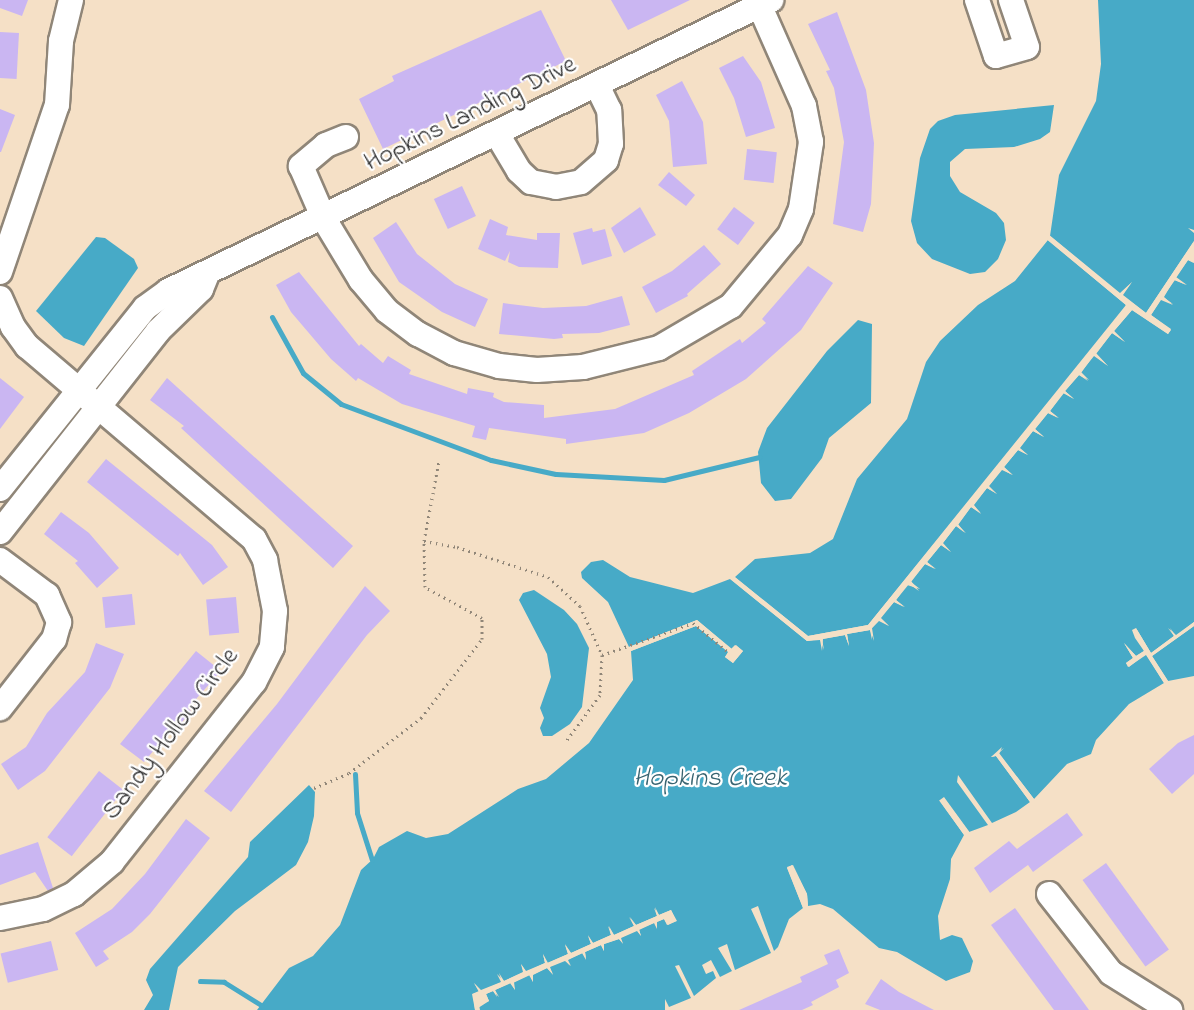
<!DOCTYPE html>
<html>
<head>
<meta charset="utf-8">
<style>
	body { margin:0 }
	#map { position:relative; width:1194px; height:1010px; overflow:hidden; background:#f5e0c6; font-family:"Indie Flower",sans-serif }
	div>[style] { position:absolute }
	.water>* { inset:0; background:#47aac7 }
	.pier>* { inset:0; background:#f5e0c6; transform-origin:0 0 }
	.stream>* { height:5px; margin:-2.5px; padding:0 2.5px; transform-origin:2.5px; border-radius:2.5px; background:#47aac7 }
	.building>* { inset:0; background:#cab6f2; transform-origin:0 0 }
	.path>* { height:3px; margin-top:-1.5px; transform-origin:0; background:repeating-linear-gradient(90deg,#908678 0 1.5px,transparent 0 6px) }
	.roads { filter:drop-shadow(2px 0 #908678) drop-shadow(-2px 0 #908678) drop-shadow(0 2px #908678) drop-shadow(0 -2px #908678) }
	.minor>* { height:24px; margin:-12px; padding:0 12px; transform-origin:12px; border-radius:12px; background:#fff }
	span { translate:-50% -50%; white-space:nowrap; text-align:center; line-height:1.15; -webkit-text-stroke:4.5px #fff; paint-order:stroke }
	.street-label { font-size:26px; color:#2b2b2b }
	.water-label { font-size:27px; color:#386471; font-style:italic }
</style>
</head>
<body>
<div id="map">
	<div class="water">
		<div style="clip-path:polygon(1098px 0,1194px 0,1194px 230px,1188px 228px,1194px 233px,1194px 241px,1146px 313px,1122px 295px,1132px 282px,1120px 294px,1050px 236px,1059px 175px,1096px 101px,1101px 64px)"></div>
		<div style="clip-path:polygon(1054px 105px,1050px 132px,1040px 139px,1014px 147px,965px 149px,950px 162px,950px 176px,960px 192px,996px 213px,1004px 223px,1006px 240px,998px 259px,985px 272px,970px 274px,932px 259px,917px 243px,911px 221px,920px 158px,930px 129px,938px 121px,955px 115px)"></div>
		<div style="clip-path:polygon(96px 237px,105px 238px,134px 259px,138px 268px,84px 346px,64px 338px,36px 311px)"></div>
		<div style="clip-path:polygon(1048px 240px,1126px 305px,1122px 313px,868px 625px,808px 636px,735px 577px,755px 559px,810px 553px,833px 539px,857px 479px,907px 419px,926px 362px,940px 341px,978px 305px,1015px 281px)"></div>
		<div style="clip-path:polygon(1188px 260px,1194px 263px,1194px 622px,1176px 636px,1170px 628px,1174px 636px,1151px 653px,1136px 628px,1144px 651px,1136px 656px,1124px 643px,1133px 658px,1126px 663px,1129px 667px,1146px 654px,1164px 683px,1129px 704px,1096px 740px,1091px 754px,1067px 764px,1034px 799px,999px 753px,1004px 748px,991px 757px,996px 756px,1030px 802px,1016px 812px,992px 823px,958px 775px,957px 782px,988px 825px,969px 832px,944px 798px,940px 801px,964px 835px,951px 859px,950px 879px,938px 916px,940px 940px,952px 935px,962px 938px,973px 961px,970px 972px,946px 981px,897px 952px,879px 948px,833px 909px,820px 904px,808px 906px,807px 894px,792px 865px,787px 868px,803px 908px,789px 919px,778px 947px,774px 951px,758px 906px,751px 909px,771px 953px,735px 970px,727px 944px,718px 948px,732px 971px,720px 977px,711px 960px,702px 965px,706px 974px,713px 971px,716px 978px,694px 996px,679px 965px,675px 966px,691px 998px,669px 1007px,665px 999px,665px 1010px,480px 1010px,479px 1005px,489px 1001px,486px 994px,493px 991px,497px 997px,495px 990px,511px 983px,515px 990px,513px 983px,530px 975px,533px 982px,532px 975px,547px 968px,553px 974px,549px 967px,565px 960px,570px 966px,567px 960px,583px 953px,586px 959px,585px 952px,601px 945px,604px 951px,604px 944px,619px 939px,623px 943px,620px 938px,637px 930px,641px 936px,639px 930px,654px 923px,664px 919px,668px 925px,676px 921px,671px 910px,659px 915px,654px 908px,657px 916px,636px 925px,630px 917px,634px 926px,614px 935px,608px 926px,611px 935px,593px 943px,588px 936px,591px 944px,571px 953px,565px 945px,568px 954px,547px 963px,543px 954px,545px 963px,526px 972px,521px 964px,524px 972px,504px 981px,499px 973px,502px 982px,481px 991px,474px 983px,479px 992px,473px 994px,475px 1010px,257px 1010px,289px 968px,313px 956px,340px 925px,361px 870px,373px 859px,379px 847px,407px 831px,426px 838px,448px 834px,518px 789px,546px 779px,589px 743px,633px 680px,631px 651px,696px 626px,729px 652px,725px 657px,733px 663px,743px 651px,736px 645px,732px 649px,697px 620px,629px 647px,608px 602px,582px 578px,581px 572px,591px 562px,603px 560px,630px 577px,693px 593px,730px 579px,807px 641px,820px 639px,824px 650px,822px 639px,845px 635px,849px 646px,847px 634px,870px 630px,872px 640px,872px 628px,879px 620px,889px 626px,880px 618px,894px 602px,904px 607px,896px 600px,907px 585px,920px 589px,911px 582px,925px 564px,935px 569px,927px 562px,941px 545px,951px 552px,942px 544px,956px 526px,966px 533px,958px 525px,971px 507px,981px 513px,973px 505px,987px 488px,997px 494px,988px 487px,1002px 469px,1012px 475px,1004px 467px,1018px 450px,1028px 455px,1019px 448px,1033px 431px,1044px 437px,1035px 429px,1048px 413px,1058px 418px,1050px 411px,1064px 393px,1074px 399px,1065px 391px,1079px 375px,1088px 381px,1081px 373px,1094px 355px,1108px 366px,1096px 354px,1112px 333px,1125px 342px,1114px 331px,1132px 310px,1168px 334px,1171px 329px,1151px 315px,1161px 299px,1173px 304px,1163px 297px,1175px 280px,1186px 285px,1176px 278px)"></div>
		<div style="clip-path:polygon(858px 320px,872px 324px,871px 403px,829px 438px,822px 458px,791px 499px,775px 501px,761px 483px,758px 452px,767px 428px,827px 351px)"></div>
		<div style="clip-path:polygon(534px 590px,564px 610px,577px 624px,589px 648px,582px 707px,570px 724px,552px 736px,543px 736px,540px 728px,544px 718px,540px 708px,551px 677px,547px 654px,519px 600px,523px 593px)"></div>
		<div style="clip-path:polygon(1194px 626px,1194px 676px,1168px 681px,1152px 656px)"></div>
		<div style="clip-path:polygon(309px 785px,315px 792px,314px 816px,308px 842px,296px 865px,235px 911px,178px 967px,169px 1010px,144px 1010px,153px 995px,146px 980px,150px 969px,248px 857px,250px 842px)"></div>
	</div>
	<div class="pier">
		<div style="clip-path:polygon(1048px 234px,1120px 293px,1132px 282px,1123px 295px,1146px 313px,1194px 241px,1189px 257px,1194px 263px,1188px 260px,1176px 277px,1187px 285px,1174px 280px,1164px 297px,1173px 305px,1161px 300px,1151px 315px,1171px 330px,1168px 334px,1132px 310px,1114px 331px,1125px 342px,1112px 333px,1096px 353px,1108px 366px,1094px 356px,1081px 372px,1089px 380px,1079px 375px,1065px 391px,1074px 399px,1063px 393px,1050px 411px,1059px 418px,1048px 413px,1035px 429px,1044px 437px,1033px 431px,1020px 448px,1028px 455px,1018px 450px,1004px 467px,1013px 475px,1002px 470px,989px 486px,997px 494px,987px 488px,974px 505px,981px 514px,971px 507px,958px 524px,965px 533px,956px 526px,943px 543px,951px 552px,941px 545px,927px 562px,936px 569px,925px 564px,911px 581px,919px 591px,909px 584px,896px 600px,905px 607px,894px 602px,881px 618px,889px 626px,879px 621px,872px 628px,874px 641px,870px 630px,847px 634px,849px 646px,845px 635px,823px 639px,822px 651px,820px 640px,807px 641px,728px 577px,732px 575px,808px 636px,868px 625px,1126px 305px,1045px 238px)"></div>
		<div style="clip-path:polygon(697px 620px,731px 649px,735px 645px,743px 651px,733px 663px,725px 657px,728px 652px,696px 626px,631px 651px,629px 647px)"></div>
		<div style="clip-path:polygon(1194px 622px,1194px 626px,1152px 656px,1168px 681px,1164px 683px,1146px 655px,1128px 667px,1126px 663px,1133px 658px,1124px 643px,1136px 656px,1144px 651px,1135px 638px,1132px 630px,1136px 628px,1151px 653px,1174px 636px,1168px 628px,1176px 635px)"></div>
		<div style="clip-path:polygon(1002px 747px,999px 754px,1034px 799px,1030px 802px,996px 756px,991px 757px)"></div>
		<div style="left:944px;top:797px;width:43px;height:6px;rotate:54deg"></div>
		<div style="clip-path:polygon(793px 865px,807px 894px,808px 906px,803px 908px,787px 867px)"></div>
		<div style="clip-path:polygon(655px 907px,659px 915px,671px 910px,677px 921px,667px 925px,664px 919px,657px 922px,657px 929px,654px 923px,639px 929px,641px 936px,637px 931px,621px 938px,623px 944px,619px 939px,604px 944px,604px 951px,601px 945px,585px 952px,586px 960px,582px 953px,568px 960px,571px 966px,565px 961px,550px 967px,553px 975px,547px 968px,533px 975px,533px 982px,529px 975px,514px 982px,515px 990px,510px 983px,495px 990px,499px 997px,493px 991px,486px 994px,489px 1001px,475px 1010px,472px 994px,479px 991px,474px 983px,481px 990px,501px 982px,497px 974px,504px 981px,523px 972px,521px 964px,526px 971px,545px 963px,543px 954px,548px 963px,568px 954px,565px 944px,571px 953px,591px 944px,588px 935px,593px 943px,611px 935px,609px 926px,614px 935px,634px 926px,629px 917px,636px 925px,657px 916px)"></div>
	</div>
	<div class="stream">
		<div style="left:272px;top:317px;width:64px;rotate:61deg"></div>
		<div style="left:303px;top:373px;width:49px;rotate:39.2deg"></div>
		<div style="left:341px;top:404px;width:160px;rotate:20.5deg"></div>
		<div style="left:491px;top:460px;width:66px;rotate:12.2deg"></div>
		<div style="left:556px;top:474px;width:108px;rotate:3.2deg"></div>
		<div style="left:664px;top:480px;width:98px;rotate:-13.6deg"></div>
		<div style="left:355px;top:774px;width:39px;rotate:87deg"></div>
		<div style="left:357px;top:813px;width:49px;rotate:72.3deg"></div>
		<div style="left:200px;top:981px;width:24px;rotate:2deg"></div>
		<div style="left:224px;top:982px;width:44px;rotate:31.9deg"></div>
	</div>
	<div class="building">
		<div style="clip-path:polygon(0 0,28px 0,22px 16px,0 8px)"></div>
		<div style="clip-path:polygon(611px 0,690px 0,628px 30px)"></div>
		<div style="clip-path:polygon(541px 10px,566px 61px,383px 149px,359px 99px,394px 81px,392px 76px)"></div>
		<div style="clip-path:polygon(837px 12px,866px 90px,874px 143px,871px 204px,863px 232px,833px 224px,844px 142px,834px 88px,826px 71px,830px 70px,808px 24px)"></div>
		<div style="left:0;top:32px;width:19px;height:46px;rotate:3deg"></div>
		<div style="clip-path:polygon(743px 56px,761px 82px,775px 128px,746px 137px,734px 98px,719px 68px)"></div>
		<div style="clip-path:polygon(682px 81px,703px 122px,707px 164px,673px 167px,669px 121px,656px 95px)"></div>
		<div style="clip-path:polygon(0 109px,15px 115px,1px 152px,0 152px)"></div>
		<div style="left:747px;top:149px;width:30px;height:31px;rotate:6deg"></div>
		<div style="clip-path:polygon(669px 172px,695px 195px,686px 206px,658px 185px)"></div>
		<div style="left:462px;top:186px;width:33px;height:31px;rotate:65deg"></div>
		<div style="clip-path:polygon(640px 207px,656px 235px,624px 253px,611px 228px)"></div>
		<div style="left:734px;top:207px;width:26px;height:28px;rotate:37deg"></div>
		<div style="clip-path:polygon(490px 219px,508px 227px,506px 235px,537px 240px,537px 233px,560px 233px,558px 268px,519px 267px,508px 262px,510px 251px,505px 261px,478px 249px)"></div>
		<div style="clip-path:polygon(396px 222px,417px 254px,455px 284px,488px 299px,475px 327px,442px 312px,399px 282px,373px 238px)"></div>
		<div style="clip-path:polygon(592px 228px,593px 232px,605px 229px,612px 256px,582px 265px,573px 233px)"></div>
		<div style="clip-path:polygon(704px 245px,721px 264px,687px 294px,688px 296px,656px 313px,642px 287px,672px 271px)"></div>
		<div style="clip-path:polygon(808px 266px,833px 283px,801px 330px,746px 379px,689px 413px,644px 433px,566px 444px,566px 439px,489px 428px,486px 440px,472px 437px,475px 426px,402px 404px,358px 378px,356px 381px,331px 359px,291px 312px,276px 285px,299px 272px,359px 346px,361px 344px,383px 363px,388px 356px,411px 370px,409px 374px,467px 394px,468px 388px,494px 393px,493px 397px,504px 402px,544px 405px,544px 418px,615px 409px,694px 375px,692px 371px,740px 339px,742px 343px,766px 323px,762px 319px)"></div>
		<div style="clip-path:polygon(622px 296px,630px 325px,599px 333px,562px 334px,563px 338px,554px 339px,499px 334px,503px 303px,543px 308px,586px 306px)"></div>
		<div style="clip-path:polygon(0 378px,24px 397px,0 429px)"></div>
		<div style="clip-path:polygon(167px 378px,353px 546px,333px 568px,181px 428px,184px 426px,150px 400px)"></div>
		<div style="clip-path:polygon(106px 459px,212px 545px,228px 567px,203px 585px,180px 553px,178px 556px,87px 482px)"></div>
		<div style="clip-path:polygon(61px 512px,89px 533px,119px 568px,97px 588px,75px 563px,78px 561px,44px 534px)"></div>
		<div style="clip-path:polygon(365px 586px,390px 611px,367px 635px,231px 812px,204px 791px,277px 704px)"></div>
		<div style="left:132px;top:594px;width:31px;height:30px;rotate:84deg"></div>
		<div style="left:236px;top:597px;width:36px;height:30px;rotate:85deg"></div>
		<div style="clip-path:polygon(96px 643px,124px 654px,110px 688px,45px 771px,18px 790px,1px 764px,26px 747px,47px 713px,85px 672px)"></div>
		<div style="clip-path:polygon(196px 651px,221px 671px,188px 708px,191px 711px,179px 726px,176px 724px,144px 762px,120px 744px)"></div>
		<div style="clip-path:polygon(1194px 735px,1194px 774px,1172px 794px,1149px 769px,1178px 743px)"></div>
		<div style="left:99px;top:771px;width:31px;height:84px;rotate:38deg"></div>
		<div style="clip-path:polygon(1067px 813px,1083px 835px,1033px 872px,1028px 865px,990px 893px,974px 868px,1009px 841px,1017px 849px)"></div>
		<div style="clip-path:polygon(186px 819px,210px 838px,150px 914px,132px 932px,103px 951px,109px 959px,96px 967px,75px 933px,112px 909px,145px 874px)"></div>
		<div style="clip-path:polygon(38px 842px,53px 888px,48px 891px,35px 872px,0 885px,0 855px)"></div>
		<div style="left:1106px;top:863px;width:107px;height:29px;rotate:54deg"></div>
		<div style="clip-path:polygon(1015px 908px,1089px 1010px,1054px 1010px,991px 925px)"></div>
		<div style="left:51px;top:941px;width:30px;height:52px;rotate:76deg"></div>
		<div style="clip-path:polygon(839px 949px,849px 973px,836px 980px,839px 987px,811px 1002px,813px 1005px,802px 1010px,739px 1010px,802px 982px,800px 977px,828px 964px,824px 955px)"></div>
		<div style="clip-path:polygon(881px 979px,899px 992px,934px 1010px,880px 1010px,865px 1004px)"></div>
	</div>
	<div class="path">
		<div style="left:424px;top:541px;width:34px;rotate:10deg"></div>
		<div style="left:457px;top:547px;width:96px;rotate:18.2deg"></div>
		<div style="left:548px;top:577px;width:43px;rotate:42.2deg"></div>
		<div style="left:580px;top:606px;width:54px;rotate:65.8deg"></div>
		<div style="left:602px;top:655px;width:40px;rotate:92.9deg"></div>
		<div style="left:600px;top:695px;width:56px;rotate:126.3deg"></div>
		<div style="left:602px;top:655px;width:96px;rotate:-19.4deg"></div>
		<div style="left:693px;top:623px;width:45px;rotate:39.6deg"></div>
		<div style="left:314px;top:788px;width:38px;rotate:-23deg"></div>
		<div style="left:349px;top:773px;width:91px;rotate:-37.4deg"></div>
		<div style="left:421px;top:718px;width:100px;rotate:-52.3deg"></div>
		<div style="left:482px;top:639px;width:21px;rotate:-90deg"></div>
		<div style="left:482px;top:618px;width:65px;rotate:-151.5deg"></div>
		<div style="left:425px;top:587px;width:46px;rotate:-91.2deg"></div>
		<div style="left:424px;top:541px;width:81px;rotate:-79.4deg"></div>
	</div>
	<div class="roads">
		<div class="minor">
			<div style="left:977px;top:0;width:59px;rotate:71.3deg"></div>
			<div style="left:996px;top:56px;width:32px;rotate:-16deg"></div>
			<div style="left:1027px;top:47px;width:50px;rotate:-108.8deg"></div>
			<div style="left:497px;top:134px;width:43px;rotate:59.3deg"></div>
			<div style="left:519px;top:171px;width:16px;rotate:43deg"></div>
			<div style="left:531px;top:182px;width:25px;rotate:11deg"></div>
			<div style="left:556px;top:187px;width:25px;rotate:-11deg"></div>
			<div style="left:581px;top:182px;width:33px;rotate:-41deg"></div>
			<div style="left:606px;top:160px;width:17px;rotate:-73deg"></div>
			<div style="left:611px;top:144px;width:34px;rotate:-93deg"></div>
			<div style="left:609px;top:110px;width:28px;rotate:-116deg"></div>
			<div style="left:346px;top:137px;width:22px;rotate:158deg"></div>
			<div style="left:326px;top:145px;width:33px;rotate:140deg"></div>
			<div style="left:301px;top:166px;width:58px;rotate:66.5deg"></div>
			<div style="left:324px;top:219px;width:71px;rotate:58.8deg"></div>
			<div style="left:361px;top:280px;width:40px;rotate:50deg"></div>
			<div style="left:387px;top:311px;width:39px;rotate:37deg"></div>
			<div style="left:418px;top:334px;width:41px;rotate:27.8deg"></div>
			<div style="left:454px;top:353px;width:47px;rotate:16.1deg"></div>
			<div style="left:499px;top:366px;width:38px;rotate:6deg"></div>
			<div style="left:537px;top:370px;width:46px;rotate:-3.7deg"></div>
			<div style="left:583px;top:367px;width:78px;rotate:-14deg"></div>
			<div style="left:659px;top:348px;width:83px;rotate:-30.3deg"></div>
			<div style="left:731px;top:306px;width:92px;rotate:-50.3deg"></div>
			<div style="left:790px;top:235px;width:28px;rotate:-67deg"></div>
			<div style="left:801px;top:209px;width:68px;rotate:-81.5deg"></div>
			<div style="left:811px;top:142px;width:37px;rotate:-101deg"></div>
			<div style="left:804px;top:106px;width:116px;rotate:-113.9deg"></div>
			<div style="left:0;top:272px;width:176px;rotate:-71.2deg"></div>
			<div style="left:57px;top:105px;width:64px;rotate:-86.4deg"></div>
			<div style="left:61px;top:41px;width:42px;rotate:-76.3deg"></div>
			<div style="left:0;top:298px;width:32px;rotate:66deg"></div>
			<div style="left:13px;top:327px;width:24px;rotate:54deg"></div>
			<div style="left:27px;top:346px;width:298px;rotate:40.4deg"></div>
			<div style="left:254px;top:539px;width:24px;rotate:62deg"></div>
			<div style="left:265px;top:560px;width:52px;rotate:78.9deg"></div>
			<div style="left:275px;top:611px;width:36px;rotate:95deg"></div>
			<div style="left:272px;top:647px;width:39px;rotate:117deg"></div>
			<div style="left:254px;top:682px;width:229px;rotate:128.3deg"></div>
			<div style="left:112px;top:862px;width:50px;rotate:139.9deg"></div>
			<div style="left:74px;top:894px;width:34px;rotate:154deg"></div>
			<div style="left:43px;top:909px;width:44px;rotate:168.2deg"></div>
			<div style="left:0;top:489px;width:232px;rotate:-51.3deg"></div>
			<div style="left:145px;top:308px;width:29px;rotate:-36deg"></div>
			<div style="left:168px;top:291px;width:670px;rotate:-25.76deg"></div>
			<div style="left:0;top:532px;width:256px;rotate:-51.8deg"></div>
			<div style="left:158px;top:331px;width:60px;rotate:-44.3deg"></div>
			<div style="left:201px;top:289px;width:16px;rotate:-68deg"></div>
			<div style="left:0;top:560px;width:59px;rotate:36.7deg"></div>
			<div style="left:47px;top:595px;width:30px;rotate:66deg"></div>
			<div style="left:59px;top:622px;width:18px;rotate:106deg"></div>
			<div style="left:54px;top:639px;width:88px;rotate:128deg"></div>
			<div style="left:1049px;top:894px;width:100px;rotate:51.9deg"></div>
			<div style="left:1111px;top:973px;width:70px;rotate:32.1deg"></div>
		</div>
	</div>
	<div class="street-label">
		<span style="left:471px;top:115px;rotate:-26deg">Hopkins Landing Drive</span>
		<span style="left:172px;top:735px;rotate:-53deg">Sandy Hollow Circle</span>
	</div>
	<div class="water-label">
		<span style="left:710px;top:779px">Hopkins Creek</span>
	</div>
</div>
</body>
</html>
